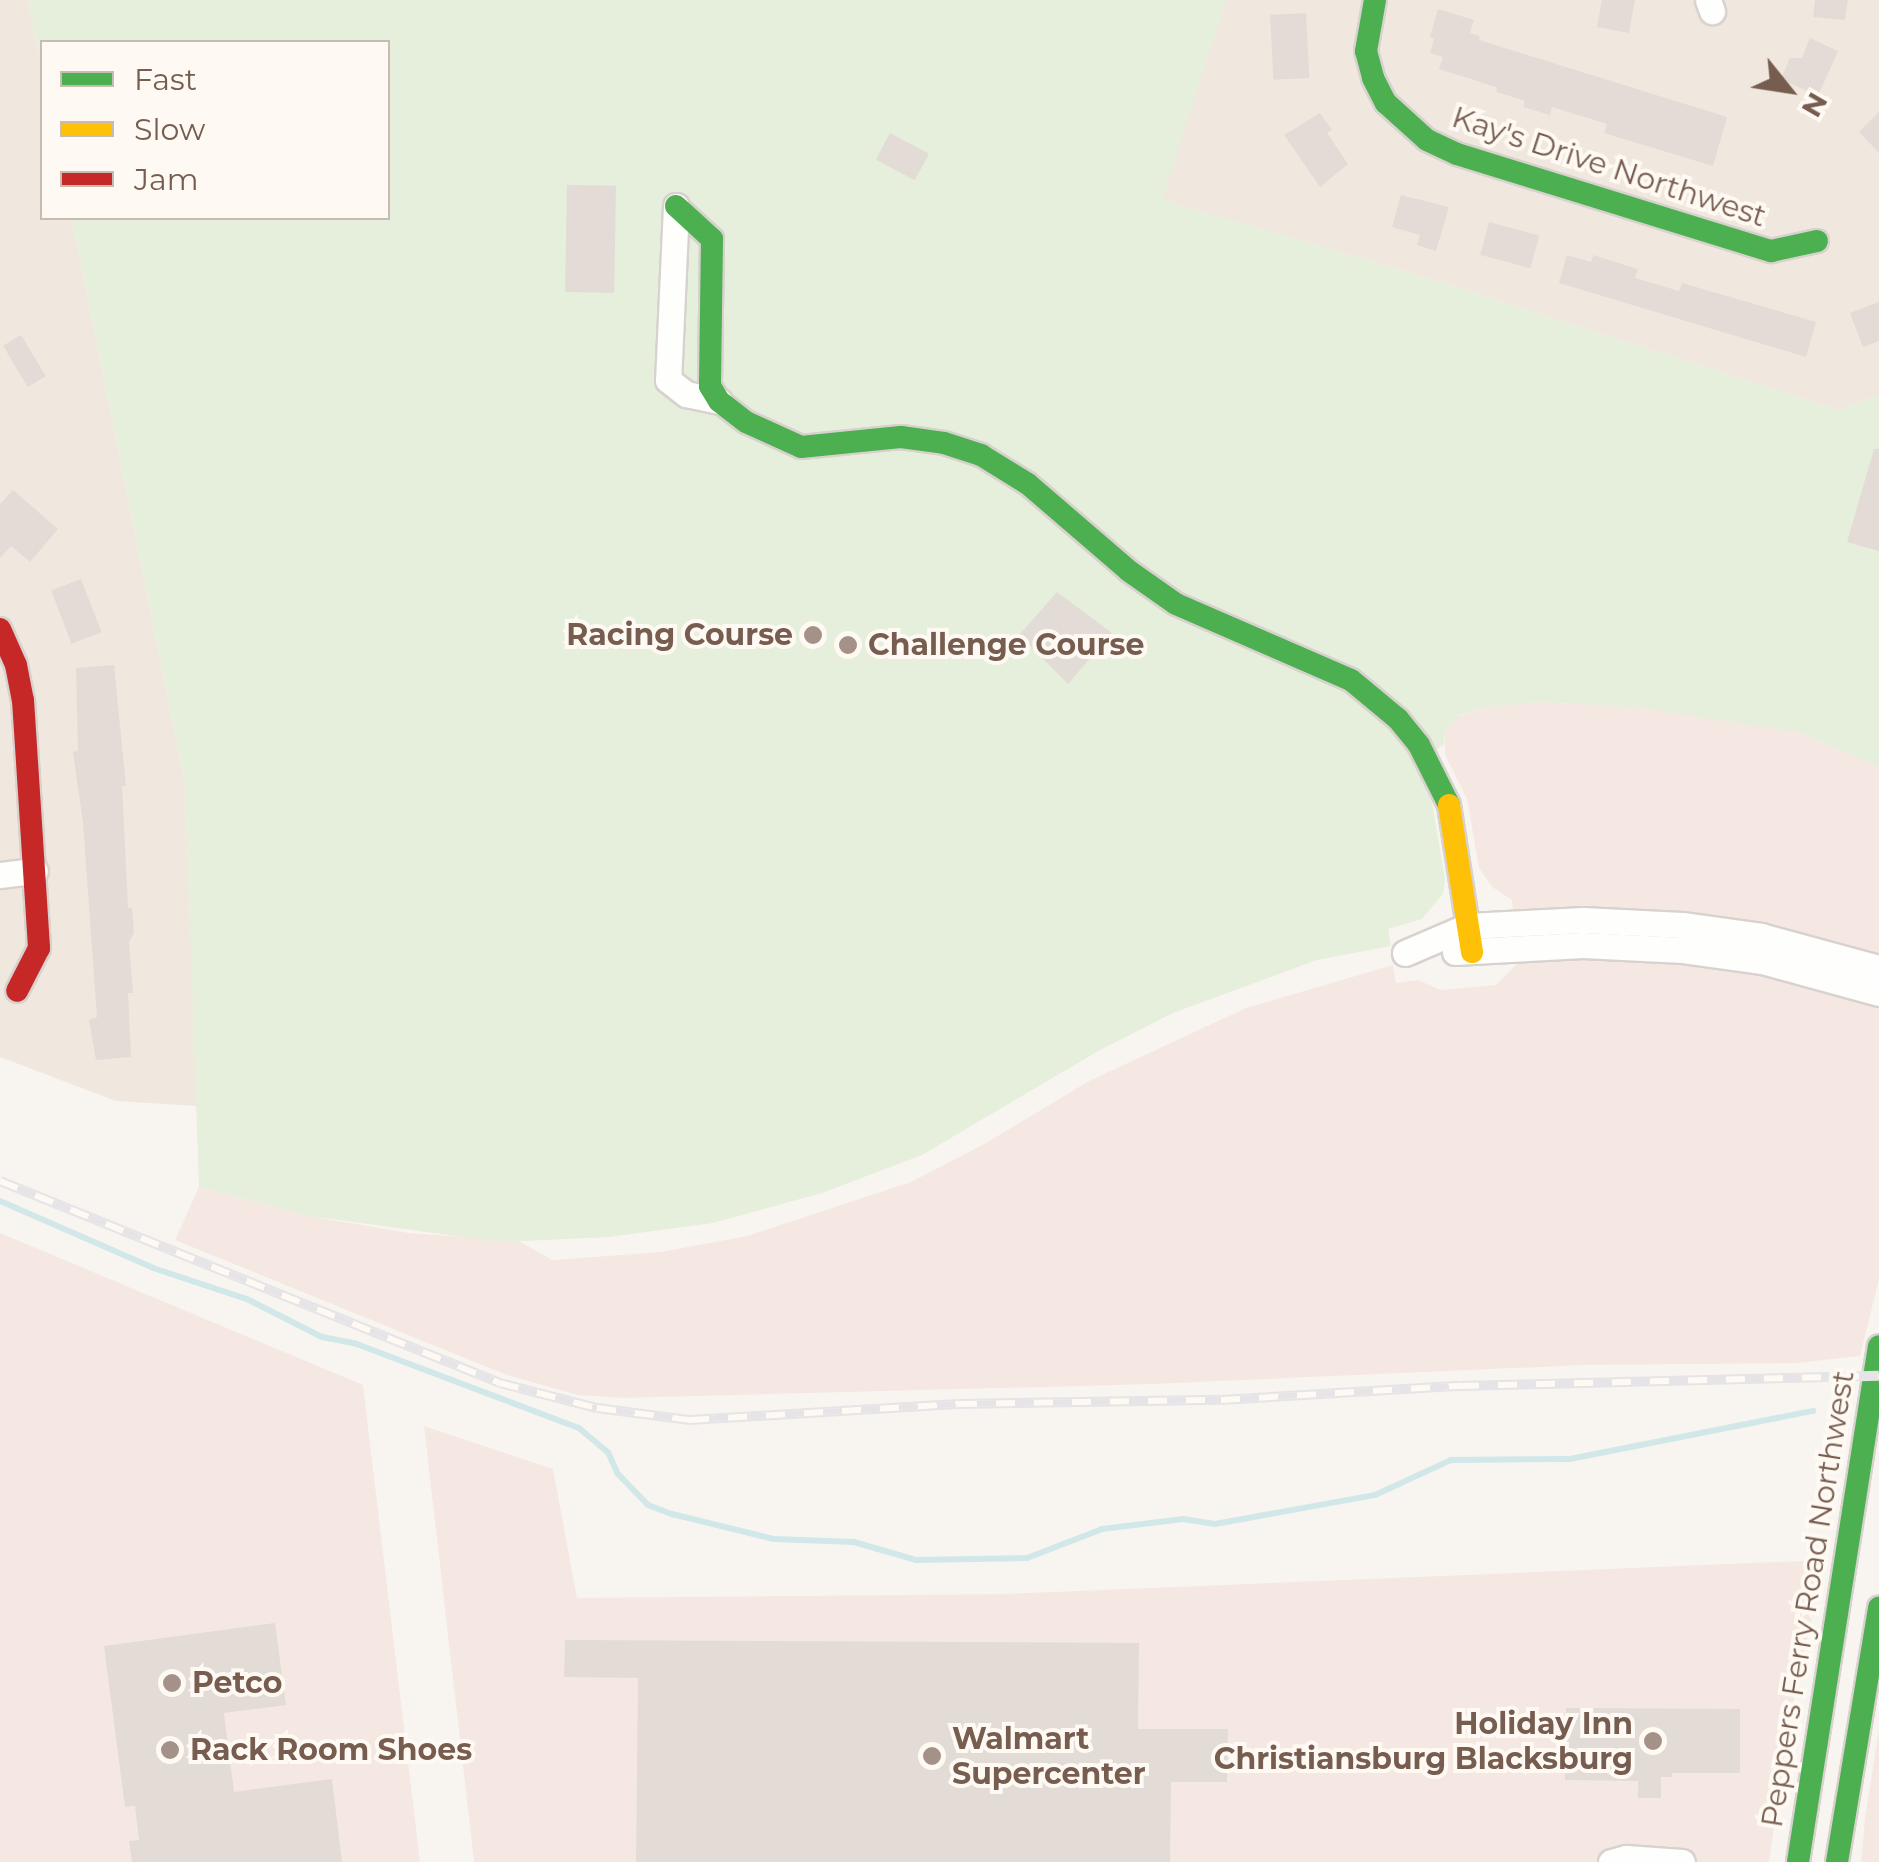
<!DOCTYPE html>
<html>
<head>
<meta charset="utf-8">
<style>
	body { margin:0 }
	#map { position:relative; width:1879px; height:1862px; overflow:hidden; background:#f8f5f0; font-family:Montserrat,sans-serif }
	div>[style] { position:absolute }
	.residential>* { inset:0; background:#f0e8de }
	.commercial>* { inset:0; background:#f5e8e2 }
	.green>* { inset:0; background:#e6eedc }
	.stream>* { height:6px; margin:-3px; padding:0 3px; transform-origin:3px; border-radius:3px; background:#d2e7e8 }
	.building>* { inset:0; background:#e3dbd5; transform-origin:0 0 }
	.roads { filter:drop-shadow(2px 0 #d8d2ce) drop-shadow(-2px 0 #d8d2ce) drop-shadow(0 2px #d8d2ce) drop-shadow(0 -2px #d8d2ce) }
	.street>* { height:25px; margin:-12.5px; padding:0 12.5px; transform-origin:12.5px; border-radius:12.5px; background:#fefefd }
	.fast>* { height:22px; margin:-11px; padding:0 11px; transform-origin:11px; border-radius:11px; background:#4caf50 }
	.slow>* { height:22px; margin:-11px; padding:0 11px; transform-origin:11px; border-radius:11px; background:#ffc107 }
	.jam>* { height:22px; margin:-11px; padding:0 11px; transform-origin:11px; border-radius:11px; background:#c62828 }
	.rail>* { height:10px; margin-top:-5px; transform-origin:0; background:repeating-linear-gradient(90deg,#fefaf3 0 19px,#e6e4e7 0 38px); box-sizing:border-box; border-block:2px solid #e6e4e7 }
	.dots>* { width:28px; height:28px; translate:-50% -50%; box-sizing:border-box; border:5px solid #fefaf3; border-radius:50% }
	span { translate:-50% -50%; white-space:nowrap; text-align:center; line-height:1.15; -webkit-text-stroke:8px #fefaf3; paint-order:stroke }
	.street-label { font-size:30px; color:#775d50 }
	.poi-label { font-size:30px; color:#775d50; font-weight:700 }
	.right { translate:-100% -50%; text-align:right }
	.left { translate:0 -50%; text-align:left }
	.legend { position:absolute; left:40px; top:40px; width:350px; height:180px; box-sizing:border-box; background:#fefaf3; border:2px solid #c8bbb2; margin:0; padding:12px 18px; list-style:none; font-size:30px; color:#775d50 }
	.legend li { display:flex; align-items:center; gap:20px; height:50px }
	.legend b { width:50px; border:2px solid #c8bbb2 }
	.north { position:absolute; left:1739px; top:40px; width:100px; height:100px; -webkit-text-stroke:8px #fefaf3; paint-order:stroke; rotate:120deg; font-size:28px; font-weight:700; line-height:40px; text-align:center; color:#775d50 }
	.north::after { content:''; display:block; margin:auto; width:35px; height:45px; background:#775d50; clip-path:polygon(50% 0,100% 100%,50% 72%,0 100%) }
</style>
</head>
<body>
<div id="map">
	<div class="residential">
		<div style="clip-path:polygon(0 0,28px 0,42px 71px,42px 218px,72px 218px,185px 783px,197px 1106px,116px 1101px,0 1057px)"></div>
		<div style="clip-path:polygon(1226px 0,1879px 0,1879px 395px,1838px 410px,1428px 278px,1161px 200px)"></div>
	</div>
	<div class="commercial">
		<div style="clip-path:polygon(1539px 702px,1643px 708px,1752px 723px,1801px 733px,1879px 767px,1879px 1279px,1860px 1356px,1797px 1363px,1584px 1365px,1154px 1384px,623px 1398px,578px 1395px,504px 1374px,175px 1240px,199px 1187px,309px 1216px,409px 1233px,519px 1241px,552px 1260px,661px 1252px,747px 1236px,911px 1182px,986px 1143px,1089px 1081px,1246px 1008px,1393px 965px,1396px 983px,1418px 980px,1441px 990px,1496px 985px,1518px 963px,1512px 900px,1492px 887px,1479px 868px,1467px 799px,1445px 755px,1445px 732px,1459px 716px,1483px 708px)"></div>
		<div style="clip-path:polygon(0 1233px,363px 1385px,420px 1862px,0 1862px)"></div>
		<div style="clip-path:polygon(424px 1426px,553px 1469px,577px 1598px,1005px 1594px,1825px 1560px,1790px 1716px,1769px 1862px,474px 1862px)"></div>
		<div style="clip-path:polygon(1879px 1728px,1879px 1862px,1861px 1862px,1865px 1819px)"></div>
	</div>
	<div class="green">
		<div style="clip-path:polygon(28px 0,1226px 0,1162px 200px,1428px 278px,1838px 410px,1879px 395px,1879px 767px,1801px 733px,1643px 708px,1539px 702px,1483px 708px,1460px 715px,1445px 732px,1444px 745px,1415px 761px,1431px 797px,1445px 879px,1443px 894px,1422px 919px,1388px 929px,1391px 946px,1317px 960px,1173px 1013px,1100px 1050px,922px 1155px,822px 1193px,713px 1223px,609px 1237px,500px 1242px,309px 1216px,199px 1187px,185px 783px,72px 218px,388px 218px,388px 42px,42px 42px,42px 71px)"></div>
	</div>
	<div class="stream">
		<div style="left:0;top:1201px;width:167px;rotate:23.6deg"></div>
		<div style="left:153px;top:1268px;width:99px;rotate:18.3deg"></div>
		<div style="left:247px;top:1299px;width:84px;rotate:26.9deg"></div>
		<div style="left:322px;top:1337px;width:33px;rotate:11deg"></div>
		<div style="left:354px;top:1343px;width:241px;rotate:20.7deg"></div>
		<div style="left:579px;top:1428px;width:38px;rotate:40deg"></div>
		<div style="left:608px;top:1452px;width:24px;rotate:66deg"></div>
		<div style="left:618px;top:1474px;width:43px;rotate:45.9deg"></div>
		<div style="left:648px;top:1505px;width:26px;rotate:21deg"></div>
		<div style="left:672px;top:1514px;width:105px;rotate:13.8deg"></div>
		<div style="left:774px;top:1539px;width:80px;rotate:2.1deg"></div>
		<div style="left:854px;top:1542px;width:65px;rotate:16.2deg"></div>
		<div style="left:916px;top:1560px;width:111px;rotate:-1deg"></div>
		<div style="left:1027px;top:1558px;width:80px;rotate:-21.1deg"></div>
		<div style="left:1102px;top:1529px;width:82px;rotate:-7deg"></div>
		<div style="left:1183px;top:1519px;width:32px;rotate:9deg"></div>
		<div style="left:1215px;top:1524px;width:163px;rotate:-10.3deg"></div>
		<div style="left:1375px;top:1495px;width:84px;rotate:-24.7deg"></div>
		<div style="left:1451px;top:1460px;width:119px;rotate:-0.5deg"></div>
		<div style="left:1570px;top:1459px;width:248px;rotate:-11.2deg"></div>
	</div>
	<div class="building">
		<div style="clip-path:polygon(1602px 0,1635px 0,1629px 33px,1597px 27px)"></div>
		<div style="clip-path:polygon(1815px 0,1848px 0,1845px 20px,1813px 17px)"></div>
		<div style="clip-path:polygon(1438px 9px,1474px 20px,1470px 33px,1480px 36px,1479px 40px,1727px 117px,1713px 166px,1604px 133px,1607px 124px,1552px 107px,1550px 115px,1523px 107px,1525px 101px,1497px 92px,1496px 87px,1439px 69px,1443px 57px,1430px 53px,1434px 39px,1430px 37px)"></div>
		<div style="left:1306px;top:13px;width:65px;height:36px;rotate:87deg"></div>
		<div style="clip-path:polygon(1810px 38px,1838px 51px,1818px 96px,1781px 79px,1790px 58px,1802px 58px)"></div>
		<div style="clip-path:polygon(1879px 112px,1879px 153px,1859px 132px)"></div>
		<div style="clip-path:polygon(1320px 113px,1332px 130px,1327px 133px,1348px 164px,1320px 187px,1284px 135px)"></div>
		<div style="left:890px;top:133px;width:44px;height:30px;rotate:28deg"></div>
		<div style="left:567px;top:185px;width:49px;height:107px;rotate:1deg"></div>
		<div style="clip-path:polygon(1401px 195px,1449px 207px,1436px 251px,1417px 245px,1420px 235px,1392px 227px)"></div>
		<div style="left:1489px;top:222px;width:52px;height:34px;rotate:15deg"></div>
		<div style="clip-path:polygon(1567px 255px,1591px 262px,1593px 255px,1638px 269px,1635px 278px,1679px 291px,1682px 283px,1816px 322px,1806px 357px,1559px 283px)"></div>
		<div style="clip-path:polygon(1879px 302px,1879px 341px,1863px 347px,1850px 313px)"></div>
		<div style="left:21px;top:335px;width:48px;height:21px;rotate:59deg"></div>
		<div style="clip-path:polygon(1874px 449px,1879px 449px,1879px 551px,1847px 542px)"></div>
		<div style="clip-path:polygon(13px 490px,58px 529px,30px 562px,11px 546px,0 558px,0 504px)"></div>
		<div style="left:81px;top:579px;width:57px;height:32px;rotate:69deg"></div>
		<div style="clip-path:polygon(1057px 592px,1112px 633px,1068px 684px,1019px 635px)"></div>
		<div style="clip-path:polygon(114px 665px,126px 786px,122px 786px,128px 908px,132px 908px,134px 933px,129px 942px,133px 993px,128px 993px,131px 1057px,96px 1060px,89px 1020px,97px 1017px,83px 823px,73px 752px,78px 751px,76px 668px)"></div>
		<div style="clip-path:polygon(275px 1623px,286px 1705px,224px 1713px,234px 1792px,332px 1779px,342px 1862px,132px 1862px,129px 1841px,139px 1840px,135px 1806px,125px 1807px,104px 1646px)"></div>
		<div style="clip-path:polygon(565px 1640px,1139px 1643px,1138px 1729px,1228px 1729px,1227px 1782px,1171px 1782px,1170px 1862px,636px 1862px,638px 1678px,564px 1677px)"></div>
		<div style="clip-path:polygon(1566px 1708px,1740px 1709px,1740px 1773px,1672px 1773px,1672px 1777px,1661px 1777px,1661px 1798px,1638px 1798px,1638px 1781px,1565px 1780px)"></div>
	</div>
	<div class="roads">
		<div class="street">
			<div style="left:1708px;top:0;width:12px;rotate:70deg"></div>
			<div style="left:676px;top:206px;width:174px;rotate:92.6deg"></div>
			<div style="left:668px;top:380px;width:23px;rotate:38deg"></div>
			<div style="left:686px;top:394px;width:34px;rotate:12deg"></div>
			<div style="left:0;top:875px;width:35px;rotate:-7deg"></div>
			<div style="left:1455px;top:952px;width:128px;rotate:-3.1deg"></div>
			<div style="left:1583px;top:945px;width:100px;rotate:2.9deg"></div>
			<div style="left:1683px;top:950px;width:80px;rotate:7.9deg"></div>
			<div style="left:1762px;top:961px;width:121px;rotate:15.3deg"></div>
			<div style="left:1405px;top:953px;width:69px;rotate:-23.2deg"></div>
			<div style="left:1468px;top:926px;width:115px;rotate:-3deg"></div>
			<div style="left:1583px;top:920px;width:99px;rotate:2.9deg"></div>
			<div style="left:1682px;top:925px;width:80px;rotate:7.9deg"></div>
			<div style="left:1761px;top:936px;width:122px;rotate:15.2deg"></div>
			<div style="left:1611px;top:1862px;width:16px;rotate:-15deg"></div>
			<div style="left:1626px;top:1858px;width:56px;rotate:4.1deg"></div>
		</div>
		<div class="fast">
			<div style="left:1375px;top:0;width:52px;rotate:100deg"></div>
			<div style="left:1366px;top:51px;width:28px;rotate:75deg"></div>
			<div style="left:1373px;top:78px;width:28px;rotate:63deg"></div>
			<div style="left:1386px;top:103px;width:55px;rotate:42.1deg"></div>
			<div style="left:1427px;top:140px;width:33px;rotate:25deg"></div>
			<div style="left:1457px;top:154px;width:329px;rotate:17.2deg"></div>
			<div style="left:1771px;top:251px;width:47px;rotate:-12.3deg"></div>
			<div style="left:676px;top:206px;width:49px;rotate:42.5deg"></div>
			<div style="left:712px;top:239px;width:147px;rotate:90.8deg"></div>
			<div style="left:710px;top:386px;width:17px;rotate:59deg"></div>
			<div style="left:719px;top:401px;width:34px;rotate:38deg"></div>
			<div style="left:746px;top:422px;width:60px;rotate:24.4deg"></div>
			<div style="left:801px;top:447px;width:100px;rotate:-5.7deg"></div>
			<div style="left:901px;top:437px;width:43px;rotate:7.9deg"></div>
			<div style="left:944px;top:443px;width:39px;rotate:18deg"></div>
			<div style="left:981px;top:455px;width:55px;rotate:31.7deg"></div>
			<div style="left:1028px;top:484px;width:133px;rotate:40.7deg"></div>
			<div style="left:1129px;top:571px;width:57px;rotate:35.1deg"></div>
			<div style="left:1176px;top:604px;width:191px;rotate:23.5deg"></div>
			<div style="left:1351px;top:680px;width:61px;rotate:39.7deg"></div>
			<div style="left:1398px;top:719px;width:33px;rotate:51deg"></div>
			<div style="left:1419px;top:745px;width:67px;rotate:63.4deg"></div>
			<div style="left:1798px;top:1862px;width:522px;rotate:-81.08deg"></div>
			<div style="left:1837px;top:1862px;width:258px;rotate:-80.6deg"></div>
		</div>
		<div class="slow">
			<div style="left:1449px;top:805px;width:149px;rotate:81.1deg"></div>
		</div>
		<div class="jam">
			<div style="left:0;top:629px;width:39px;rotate:66deg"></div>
			<div style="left:16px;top:665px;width:36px;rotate:79deg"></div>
			<div style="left:23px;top:700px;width:249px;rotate:86.3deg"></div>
			<div style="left:39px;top:948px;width:48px;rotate:117.1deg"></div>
		</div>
	</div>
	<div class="rail">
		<div style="left:0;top:1181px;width:539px;rotate:22deg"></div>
		<div style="left:500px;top:1383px;width:100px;rotate:14.5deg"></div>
		<div style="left:597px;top:1408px;width:94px;rotate:7.4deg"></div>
		<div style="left:690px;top:1420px;width:268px;rotate:-3.4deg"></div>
		<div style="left:958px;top:1404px;width:263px;rotate:-0.9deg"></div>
		<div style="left:1221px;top:1400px;width:239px;rotate:-3.4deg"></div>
		<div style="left:1460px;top:1386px;width:419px;rotate:-1.4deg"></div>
	</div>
	<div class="dots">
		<div style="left:813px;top:635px;background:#a49288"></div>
		<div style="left:848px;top:645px;background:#a49288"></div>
		<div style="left:172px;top:1683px;background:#a49288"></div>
		<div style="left:1653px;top:1741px;background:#a49288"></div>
		<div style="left:170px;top:1750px;background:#a49288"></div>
		<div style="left:932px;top:1756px;background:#a49288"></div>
	</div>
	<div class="street-label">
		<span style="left:1609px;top:167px;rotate:18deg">Kay's Drive Northwest</span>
		<span style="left:1808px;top:1599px;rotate:-81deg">Peppers Ferry Road Northwest</span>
	</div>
	<div class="poi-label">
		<span class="right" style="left:793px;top:635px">Racing Course</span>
		<span class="left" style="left:868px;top:645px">Challenge Course</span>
		<span class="left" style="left:192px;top:1683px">Petco</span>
		<span class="right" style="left:1633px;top:1741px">Holiday Inn<br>Christiansburg Blacksburg</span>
		<span class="left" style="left:952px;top:1756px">Walmart<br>Supercenter</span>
		<span class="left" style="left:190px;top:1750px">Rack Room Shoes</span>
	</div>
	<ul class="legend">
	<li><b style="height:12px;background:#4caf50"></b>Fast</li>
	<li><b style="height:12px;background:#ffc107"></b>Slow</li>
	<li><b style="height:12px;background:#c62828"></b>Jam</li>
	</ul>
	<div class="north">N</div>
</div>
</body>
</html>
